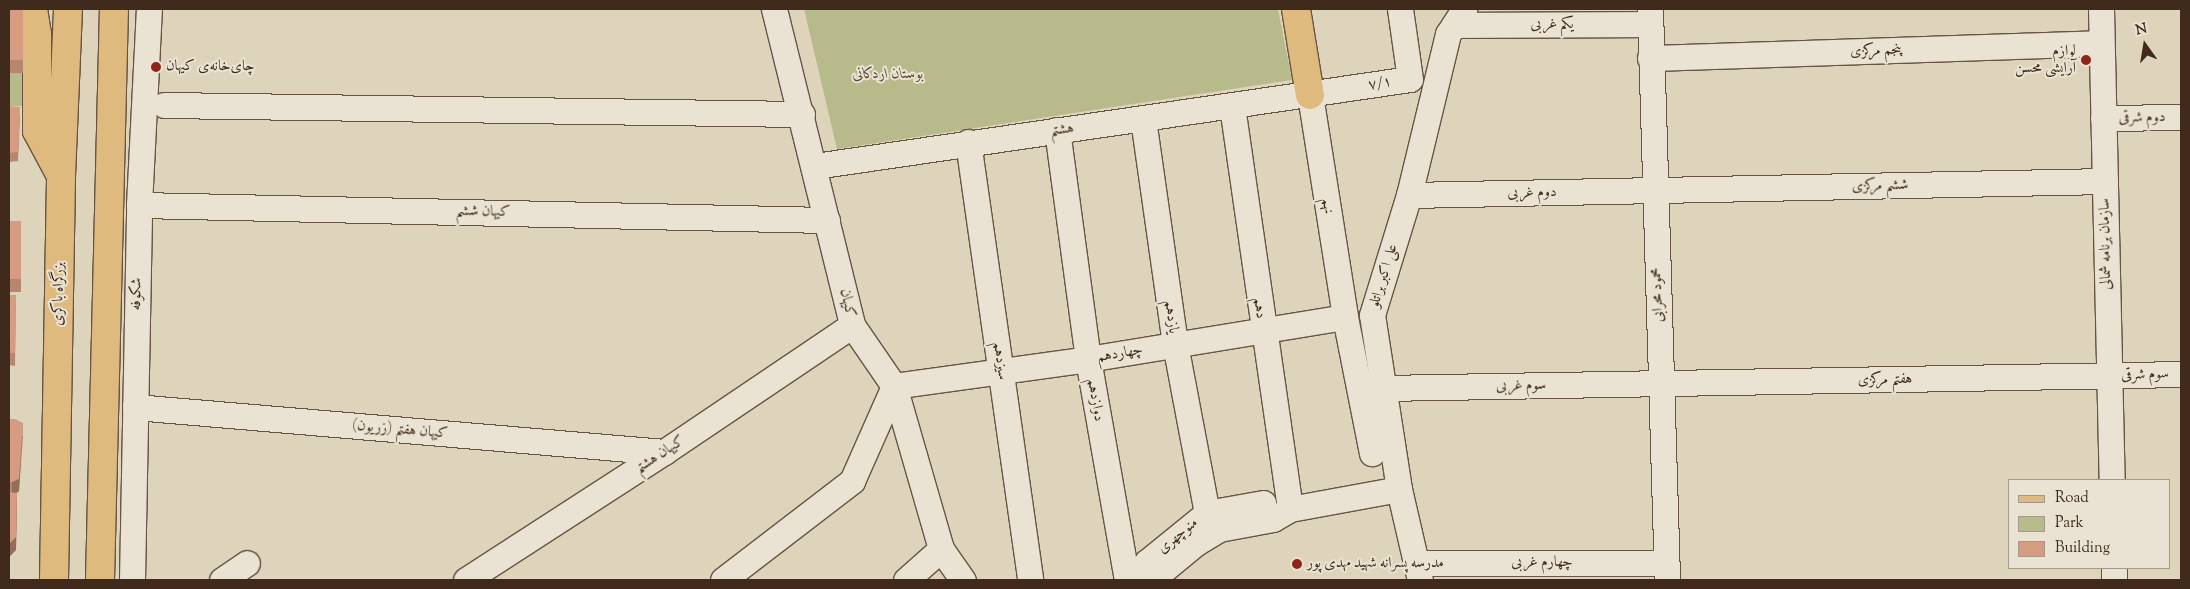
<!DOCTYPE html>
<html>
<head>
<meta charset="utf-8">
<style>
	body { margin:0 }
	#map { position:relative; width:2190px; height:589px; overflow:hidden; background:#ded4bb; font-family:"Sorts Mill Goudy",Amiri,serif }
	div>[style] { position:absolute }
	.green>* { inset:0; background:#b7bb8c; transform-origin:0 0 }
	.roads { filter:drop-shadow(1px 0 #685443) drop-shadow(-1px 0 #685443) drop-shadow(0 1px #685443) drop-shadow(0 -1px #685443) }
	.minor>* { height:25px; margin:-12.5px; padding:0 12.5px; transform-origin:12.5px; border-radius:12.5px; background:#eae3d3 }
	.major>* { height:28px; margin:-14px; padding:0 14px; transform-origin:14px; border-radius:14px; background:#dfba7e }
	.highway>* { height:28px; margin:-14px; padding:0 14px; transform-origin:14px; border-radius:14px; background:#dfba7e }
	.wall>* { inset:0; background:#b7866f; transform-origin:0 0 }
	.shaded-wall>* { inset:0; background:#956d5a }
	.building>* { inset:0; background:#d59c81; transform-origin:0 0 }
	.dots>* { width:14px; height:14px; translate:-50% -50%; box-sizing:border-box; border:2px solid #eae3d3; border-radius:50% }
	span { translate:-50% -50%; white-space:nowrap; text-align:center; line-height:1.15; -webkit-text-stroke:4px #eae3d3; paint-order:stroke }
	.street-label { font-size:15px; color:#402a1b }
	.poi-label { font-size:15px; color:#402a1b }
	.right { translate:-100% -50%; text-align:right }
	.left { translate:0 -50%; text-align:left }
	.park-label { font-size:15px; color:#584732; font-style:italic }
	.frame { position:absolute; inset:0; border:10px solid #402a1b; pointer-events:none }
	.legend { position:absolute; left:2008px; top:479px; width:162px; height:90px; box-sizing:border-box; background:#eae3d3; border:1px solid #a69989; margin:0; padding:6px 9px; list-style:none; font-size:15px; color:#402a1b }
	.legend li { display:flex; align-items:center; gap:10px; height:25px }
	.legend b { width:25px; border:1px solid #a69989 }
	.north { position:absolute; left:2120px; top:20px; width:50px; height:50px; -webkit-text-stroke:4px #eae3d3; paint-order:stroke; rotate:347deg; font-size:14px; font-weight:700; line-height:20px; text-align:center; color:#402a1b }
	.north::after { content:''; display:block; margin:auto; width:18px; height:22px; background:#402a1b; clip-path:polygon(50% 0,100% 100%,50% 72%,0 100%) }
</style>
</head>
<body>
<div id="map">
	<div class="green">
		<div style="clip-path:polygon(804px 9px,1278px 9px,1292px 80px,837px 149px)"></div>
		<div style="left:9px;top:73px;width:13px;height:33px"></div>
	</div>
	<div class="roads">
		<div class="minor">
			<div style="left:774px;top:9px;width:325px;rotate:76.1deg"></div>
			<div style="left:852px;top:325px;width:74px;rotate:55.5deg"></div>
			<div style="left:894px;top:386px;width:170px;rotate:73.9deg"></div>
			<div style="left:941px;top:549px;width:38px;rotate:55deg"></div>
			<div style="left:1650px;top:9px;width:571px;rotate:88.29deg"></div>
			<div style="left:2101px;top:9px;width:471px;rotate:88.7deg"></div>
			<div style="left:1454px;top:25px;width:196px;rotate:-0.3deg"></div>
			<div style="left:1650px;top:58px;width:451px;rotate:-1.9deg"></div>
			<div style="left:1310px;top:95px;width:225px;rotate:81deg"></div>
			<div style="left:1345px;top:317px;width:139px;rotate:78.8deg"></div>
			<div style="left:164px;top:105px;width:638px;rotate:0.81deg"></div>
			<div style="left:1232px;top:106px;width:407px;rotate:81.8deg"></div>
			<div style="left:2103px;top:118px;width:78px;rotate:-0.7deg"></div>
			<div style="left:1143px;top:119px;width:227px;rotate:81.9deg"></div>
			<div style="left:1175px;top:344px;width:172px;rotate:79.3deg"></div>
			<div style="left:1057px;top:130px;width:231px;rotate:82.3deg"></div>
			<div style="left:1088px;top:359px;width:224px;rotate:80deg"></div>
			<div style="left:968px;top:142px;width:442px;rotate:81.9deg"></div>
			<div style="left:815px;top:166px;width:601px;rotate:-8.32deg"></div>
			<div style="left:1410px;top:79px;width:71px;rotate:-98.1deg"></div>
			<div style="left:1409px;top:195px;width:696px;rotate:-1.15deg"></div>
			<div style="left:139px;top:205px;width:688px;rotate:1.25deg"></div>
			<div style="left:894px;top:386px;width:196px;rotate:-7.9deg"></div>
			<div style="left:1088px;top:359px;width:260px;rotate:-9.3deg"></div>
			<div style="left:1382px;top:388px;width:799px;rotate:-1deg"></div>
			<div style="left:135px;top:407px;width:531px;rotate:4.86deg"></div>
			<div style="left:1418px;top:563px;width:248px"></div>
			<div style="left:2114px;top:568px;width:12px;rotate:90deg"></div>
			<div style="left:132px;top:580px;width:375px;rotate:-88.9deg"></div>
			<div style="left:139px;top:205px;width:196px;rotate:-87.1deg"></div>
			<div style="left:222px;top:580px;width:30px;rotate:-34deg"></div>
			<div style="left:466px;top:580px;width:236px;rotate:-32.9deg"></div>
			<div style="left:664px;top:452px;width:227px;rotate:-34deg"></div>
			<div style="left:723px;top:580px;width:163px;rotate:-37.5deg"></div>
			<div style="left:852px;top:481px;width:104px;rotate:-66.1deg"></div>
			<div style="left:906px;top:580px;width:47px;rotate:-41.5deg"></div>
			<div style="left:1136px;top:580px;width:21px;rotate:-59deg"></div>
			<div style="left:1147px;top:562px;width:77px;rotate:-39.2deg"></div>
			<div style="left:1207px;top:513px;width:57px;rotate:-10.1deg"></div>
			<div style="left:1151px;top:580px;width:58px;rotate:-39.4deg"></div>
			<div style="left:1196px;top:543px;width:27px;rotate:-31deg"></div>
			<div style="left:1219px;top:529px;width:55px;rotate:-10.5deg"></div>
			<div style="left:1273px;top:519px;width:20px;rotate:-30deg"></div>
			<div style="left:1290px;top:509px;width:111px;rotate:-10.4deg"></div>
			<div style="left:1420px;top:580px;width:93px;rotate:-103deg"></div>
			<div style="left:1399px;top:489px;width:176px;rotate:-98.8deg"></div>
			<div style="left:1372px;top:315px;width:126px;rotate:-72.9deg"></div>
			<div style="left:1409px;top:195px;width:166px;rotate:-76.4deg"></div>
			<div style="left:1448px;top:34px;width:30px;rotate:-57deg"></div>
		</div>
		<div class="major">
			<div style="left:33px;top:9px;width:25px;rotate:81deg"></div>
			<div style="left:37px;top:34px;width:97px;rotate:90deg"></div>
			<div style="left:37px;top:131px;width:51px;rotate:61.9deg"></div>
			<div style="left:1296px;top:9px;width:87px;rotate:80.8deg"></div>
		</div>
		<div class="highway">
			<div style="left:54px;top:580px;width:404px;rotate:-89deg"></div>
			<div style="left:61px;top:176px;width:167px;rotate:-87.6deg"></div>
			<div style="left:100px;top:580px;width:571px;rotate:-88.6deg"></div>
		</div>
	</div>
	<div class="wall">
		<div style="left:9px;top:9px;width:14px;height:64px"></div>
		<div style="clip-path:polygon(9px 106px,20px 116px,18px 161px,9px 162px)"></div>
		<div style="left:9px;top:221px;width:12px;height:71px"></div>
		<div style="clip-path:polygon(9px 295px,16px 295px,15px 366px,9px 365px)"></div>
		<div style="clip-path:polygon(9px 419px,23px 436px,19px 491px,17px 493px,16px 550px,9px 557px)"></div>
	</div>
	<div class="shaded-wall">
		<div style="clip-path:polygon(23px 423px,19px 491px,12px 495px,12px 482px)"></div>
		<div style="clip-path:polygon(17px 493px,16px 550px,9px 557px,9px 544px)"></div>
	</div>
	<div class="building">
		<div style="left:9px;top:9px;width:14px;height:51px"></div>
		<div style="clip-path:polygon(9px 106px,20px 107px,18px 152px,9px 153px)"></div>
		<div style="left:9px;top:221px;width:12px;height:58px"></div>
		<div style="clip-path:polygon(9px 295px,16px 295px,15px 353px,9px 353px)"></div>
		<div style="clip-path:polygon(9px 419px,15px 419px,23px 423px,19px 479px,12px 482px,9px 482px)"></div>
		<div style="clip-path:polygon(9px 492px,17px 493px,16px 537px,9px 544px)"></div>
	</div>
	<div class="dots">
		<div style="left:2086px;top:60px;background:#8f2418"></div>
		<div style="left:156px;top:67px;background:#8f2418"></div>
		<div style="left:1297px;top:564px;background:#8f2418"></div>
	</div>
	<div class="street-label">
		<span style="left:1552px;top:25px">یکم غربی</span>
		<span style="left:1876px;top:51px;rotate:-2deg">پنجم مرکزی</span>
		<span style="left:1380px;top:84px;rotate:-9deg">۷/۱</span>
		<span style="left:2142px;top:118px;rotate:-1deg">دوم شرقی</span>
		<span style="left:1062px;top:130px;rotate:-7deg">هشتم</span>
		<span style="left:1880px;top:186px;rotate:-1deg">ششم مرکزی</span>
		<span style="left:1532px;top:193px;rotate:-1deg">دوم غربی</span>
		<span style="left:1327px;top:206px;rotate:81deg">نهم</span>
		<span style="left:483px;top:212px;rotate:1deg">کیهان ششم</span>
		<span style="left:2106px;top:244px;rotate:-91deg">سازمان برنامه شمالی</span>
		<span style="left:1384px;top:276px;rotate:-73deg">علی اکبر براتلو</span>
		<span style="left:59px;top:294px;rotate:-89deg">بزرگراه باکری</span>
		<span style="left:137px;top:294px;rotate:-89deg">شکوفه</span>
		<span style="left:1658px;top:295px;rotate:-92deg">محمود محرابی</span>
		<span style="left:847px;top:303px;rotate:77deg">کیهان</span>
		<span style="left:1259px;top:308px;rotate:82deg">دهم</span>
		<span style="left:1171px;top:317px;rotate:82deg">یازدهم</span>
		<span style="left:1120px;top:354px;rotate:-10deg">چهاردهم</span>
		<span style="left:1000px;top:361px;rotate:82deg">سیزدهم</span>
		<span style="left:2145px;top:375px;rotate:-2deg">سوم شرقی</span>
		<span style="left:1885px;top:380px;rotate:-1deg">هفتم مرکزی</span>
		<span style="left:1521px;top:386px;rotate:-1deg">سوم غربی</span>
		<span style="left:1095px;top:400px;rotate:80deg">دوازدهم</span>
		<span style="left:400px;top:430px;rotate:5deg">کیهان هفتم (زریون)</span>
		<span style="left:660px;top:455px;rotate:-33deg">کیهان هشتم</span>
		<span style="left:1178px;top:536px;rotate:-39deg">منوچهری</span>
		<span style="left:1542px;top:563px">چهارم غربی</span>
	</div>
	<div class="poi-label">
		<span class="right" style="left:2076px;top:60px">لوازم<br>آرایشی محسن</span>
		<span class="left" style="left:166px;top:67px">چای‌خانه‌ی کیهان</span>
		<span class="left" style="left:1307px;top:564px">مدرسه پسرانه شهید مهدی پور</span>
	</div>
	<div class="park-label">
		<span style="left:888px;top:75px">بوستان اردکانی</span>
	</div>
	<div class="frame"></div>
	<ul class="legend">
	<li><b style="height:6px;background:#dfba7e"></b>Road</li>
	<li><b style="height:14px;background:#b7bb8c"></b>Park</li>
	<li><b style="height:14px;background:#d59c81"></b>Building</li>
	</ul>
	<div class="north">N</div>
</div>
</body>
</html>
